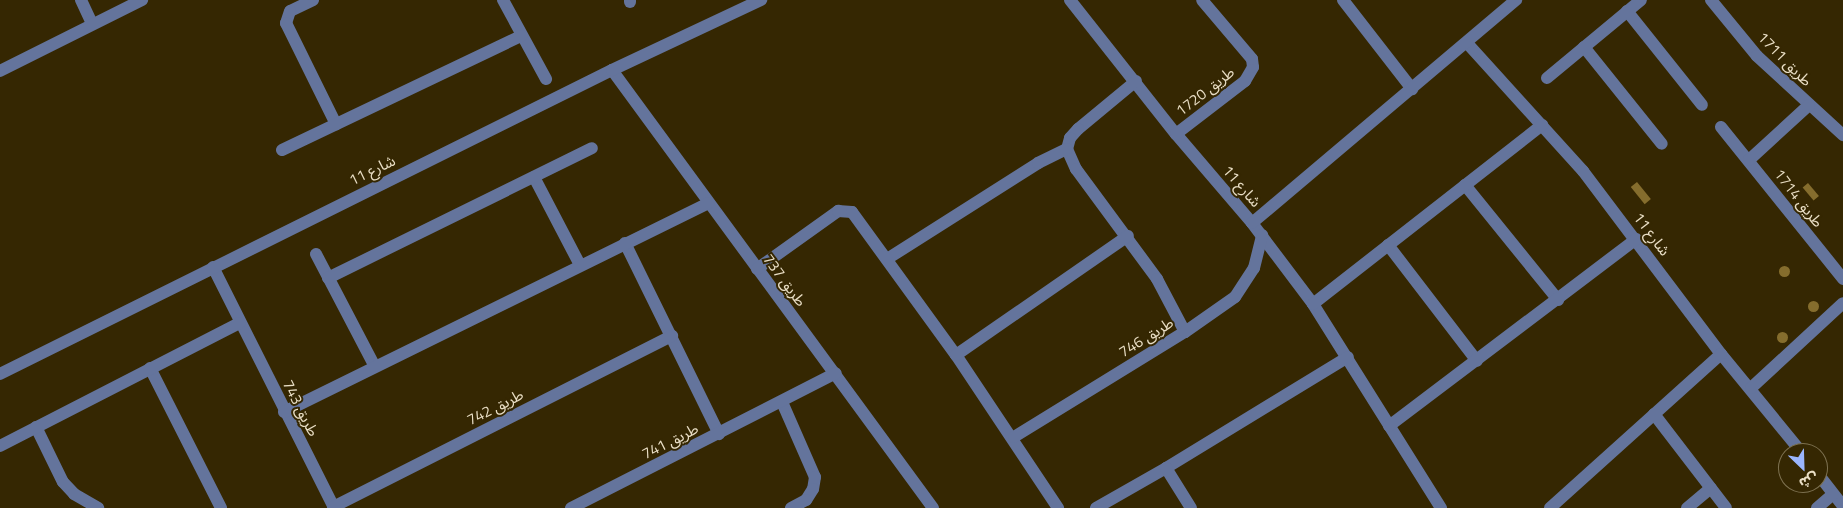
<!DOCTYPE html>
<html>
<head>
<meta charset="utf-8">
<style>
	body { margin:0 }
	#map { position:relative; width:1843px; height:508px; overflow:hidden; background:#352702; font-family:"Titillium Web","Noto Sans Arabic",sans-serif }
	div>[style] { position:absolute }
	.water>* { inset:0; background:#856d2d; transform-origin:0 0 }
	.round { border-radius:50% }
	.minor>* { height:12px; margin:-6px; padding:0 6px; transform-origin:6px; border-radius:6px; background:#64749c }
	span { translate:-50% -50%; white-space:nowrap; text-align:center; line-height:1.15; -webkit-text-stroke:4px #352702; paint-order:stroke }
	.street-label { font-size:15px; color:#eadfc6 }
	.north { position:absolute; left:1778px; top:443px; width:50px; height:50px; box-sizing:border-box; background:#352702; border:1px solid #7d7150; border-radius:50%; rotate:156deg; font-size:14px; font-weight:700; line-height:20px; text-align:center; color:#eadfc6 }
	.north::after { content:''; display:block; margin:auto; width:18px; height:22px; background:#9ab5fd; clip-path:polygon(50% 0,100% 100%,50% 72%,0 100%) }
</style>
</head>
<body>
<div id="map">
	<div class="water">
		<div style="left:1637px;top:182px;width:22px;height:8px;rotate:51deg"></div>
		<div style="left:1808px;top:183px;width:17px;height:7px;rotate:50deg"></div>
		<div class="round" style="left:1778.5px;top:265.5px;width:11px;height:11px"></div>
		<div class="round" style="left:1807.5px;top:300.5px;width:11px;height:11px"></div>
		<div class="round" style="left:1776.5px;top:331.5px;width:11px;height:11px"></div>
	</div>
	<div class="minor">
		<div style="left:81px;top:0;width:26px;rotate:65deg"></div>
		<div style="left:313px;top:0;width:25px;rotate:154deg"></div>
		<div style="left:290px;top:11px;width:13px;rotate:108deg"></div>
		<div style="left:286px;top:23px;width:113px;rotate:63.7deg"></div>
		<div style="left:503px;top:0;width:90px;rotate:61.4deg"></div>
		<div style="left:1070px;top:0;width:171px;rotate:51.7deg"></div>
		<div style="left:1176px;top:134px;width:117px;rotate:49.5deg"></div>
		<div style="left:1252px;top:223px;width:101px;rotate:53deg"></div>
		<div style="left:1313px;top:304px;width:241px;rotate:57.9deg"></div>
		<div style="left:1343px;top:0;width:113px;rotate:52.2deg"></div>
		<div style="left:1711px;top:0;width:72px;rotate:50.6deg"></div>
		<div style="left:1757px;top:56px;width:117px;rotate:42.6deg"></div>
		<div style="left:630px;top:2px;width:2px;rotate:-90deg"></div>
		<div style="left:1627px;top:11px;width:120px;rotate:51.4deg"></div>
		<div style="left:1467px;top:43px;width:173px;rotate:47.8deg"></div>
		<div style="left:1583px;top:171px;width:229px;rotate:53deg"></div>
		<div style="left:1721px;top:354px;width:128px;rotate:50.7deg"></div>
		<div style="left:1584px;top:47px;width:124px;rotate:51.2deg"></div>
		<div style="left:612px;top:70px;width:543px;rotate:53.76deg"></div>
		<div style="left:0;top:71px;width:159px;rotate:-26.6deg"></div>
		<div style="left:1547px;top:78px;width:122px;rotate:-39.7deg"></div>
		<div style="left:1136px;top:81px;width:75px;rotate:140.4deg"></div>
		<div style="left:1078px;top:129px;width:12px;rotate:132deg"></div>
		<div style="left:1070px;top:138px;width:11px;rotate:105deg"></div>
		<div style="left:1067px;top:149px;width:22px;rotate:66deg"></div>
		<div style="left:1076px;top:169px;width:137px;rotate:53.6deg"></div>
		<div style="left:1157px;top:279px;width:60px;rotate:62.2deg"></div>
		<div style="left:1721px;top:127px;width:195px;rotate:51.2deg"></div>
		<div style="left:1176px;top:134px;width:87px;rotate:-37.5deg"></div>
		<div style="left:1245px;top:81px;width:16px;rotate:-60deg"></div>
		<div style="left:1253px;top:67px;width:8px;rotate:-97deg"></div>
		<div style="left:1252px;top:59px;width:77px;rotate:-130.3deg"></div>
		<div style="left:282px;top:150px;width:265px;rotate:-25.5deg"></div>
		<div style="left:1749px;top:160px;width:81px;rotate:-42.5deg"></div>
		<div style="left:534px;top:177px;width:99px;rotate:62.4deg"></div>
		<div style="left:1465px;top:185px;width:148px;rotate:51deg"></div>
		<div style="left:1252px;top:223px;width:346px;rotate:-40.2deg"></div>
		<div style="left:625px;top:243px;width:213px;rotate:63.8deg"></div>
		<div style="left:1388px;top:245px;width:146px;rotate:52.5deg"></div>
		<div style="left:316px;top:254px;width:127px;rotate:62.4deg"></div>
		<div style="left:887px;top:259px;width:179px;rotate:-32.4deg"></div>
		<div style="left:1038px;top:163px;width:32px;rotate:-26deg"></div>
		<div style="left:213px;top:267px;width:270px;rotate:63.3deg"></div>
		<div style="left:757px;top:269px;width:100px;rotate:-35.6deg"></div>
		<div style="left:838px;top:211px;width:14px;rotate:4deg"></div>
		<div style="left:852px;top:212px;width:177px;rotate:54deg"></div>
		<div style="left:956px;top:355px;width:184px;rotate:56.3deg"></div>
		<div style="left:328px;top:278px;width:294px;rotate:-26.2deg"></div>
		<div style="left:1313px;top:304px;width:291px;rotate:-38deg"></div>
		<div style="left:956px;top:355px;width:209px;rotate:-34.7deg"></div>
		<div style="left:150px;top:368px;width:157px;rotate:63.1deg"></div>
		<div style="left:0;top:374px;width:683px;rotate:-26.42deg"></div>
		<div style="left:612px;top:70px;width:165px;rotate:-25.2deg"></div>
		<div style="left:1751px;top:388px;width:125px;rotate:-42.7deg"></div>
		<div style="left:782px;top:402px;width:82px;rotate:66.3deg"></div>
		<div style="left:815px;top:477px;width:12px;rotate:99deg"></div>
		<div style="left:813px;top:489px;width:13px;rotate:122deg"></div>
		<div style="left:806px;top:500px;width:17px;rotate:152deg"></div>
		<div style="left:284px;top:412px;width:473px;rotate:-26.2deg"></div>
		<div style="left:1654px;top:414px;width:118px;rotate:52.5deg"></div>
		<div style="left:1389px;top:426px;width:310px;rotate:-37.1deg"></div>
		<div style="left:36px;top:427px;width:61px;rotate:63.9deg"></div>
		<div style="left:63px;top:482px;width:16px;rotate:47deg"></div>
		<div style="left:74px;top:494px;width:28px;rotate:30deg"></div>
		<div style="left:1014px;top:437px;width:201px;rotate:-31.6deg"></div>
		<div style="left:1185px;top:332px;width:61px;rotate:-35deg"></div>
		<div style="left:1235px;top:297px;width:35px;rotate:-57deg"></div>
		<div style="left:1254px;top:268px;width:34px;rotate:-76deg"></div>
		<div style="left:0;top:446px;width:269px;rotate:-27.2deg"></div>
		<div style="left:1166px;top:468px;width:213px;rotate:-31.4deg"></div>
		<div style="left:1818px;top:474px;width:41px;rotate:52deg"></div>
		<div style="left:333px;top:507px;width:380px;rotate:-26.8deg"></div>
		<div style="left:571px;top:508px;width:297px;rotate:-27deg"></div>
		<div style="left:1096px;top:508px;width:81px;rotate:-29.7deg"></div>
		<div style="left:1166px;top:468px;width:47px;rotate:58deg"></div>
		<div style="left:1550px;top:508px;width:230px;rotate:-42deg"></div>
		<div style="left:1687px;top:508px;width:31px;rotate:-40deg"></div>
		<div style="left:1817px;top:508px;width:21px;rotate:-41deg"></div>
	</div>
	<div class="street-label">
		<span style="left:1785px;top:59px;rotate:45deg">طريق 1711</span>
		<span style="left:1205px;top:91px;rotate:-38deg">طريق 1720</span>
		<span style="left:372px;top:170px;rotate:-26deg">شارع 11</span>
		<span style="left:1242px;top:186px;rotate:49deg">شارع 11</span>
		<span style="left:1799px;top:198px;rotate:52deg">طريق 1714</span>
		<span style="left:1652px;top:234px;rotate:53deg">شارع 11</span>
		<span style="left:785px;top:280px;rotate:53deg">طريق 737</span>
		<span style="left:1146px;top:337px;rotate:-32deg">طريق 746</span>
		<span style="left:495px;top:407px;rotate:-27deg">طريق 742</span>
		<span style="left:301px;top:408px;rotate:63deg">طريق 743</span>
		<span style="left:670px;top:441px;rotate:-27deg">طريق 741</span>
	</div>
	<div class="north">ش</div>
</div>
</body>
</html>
